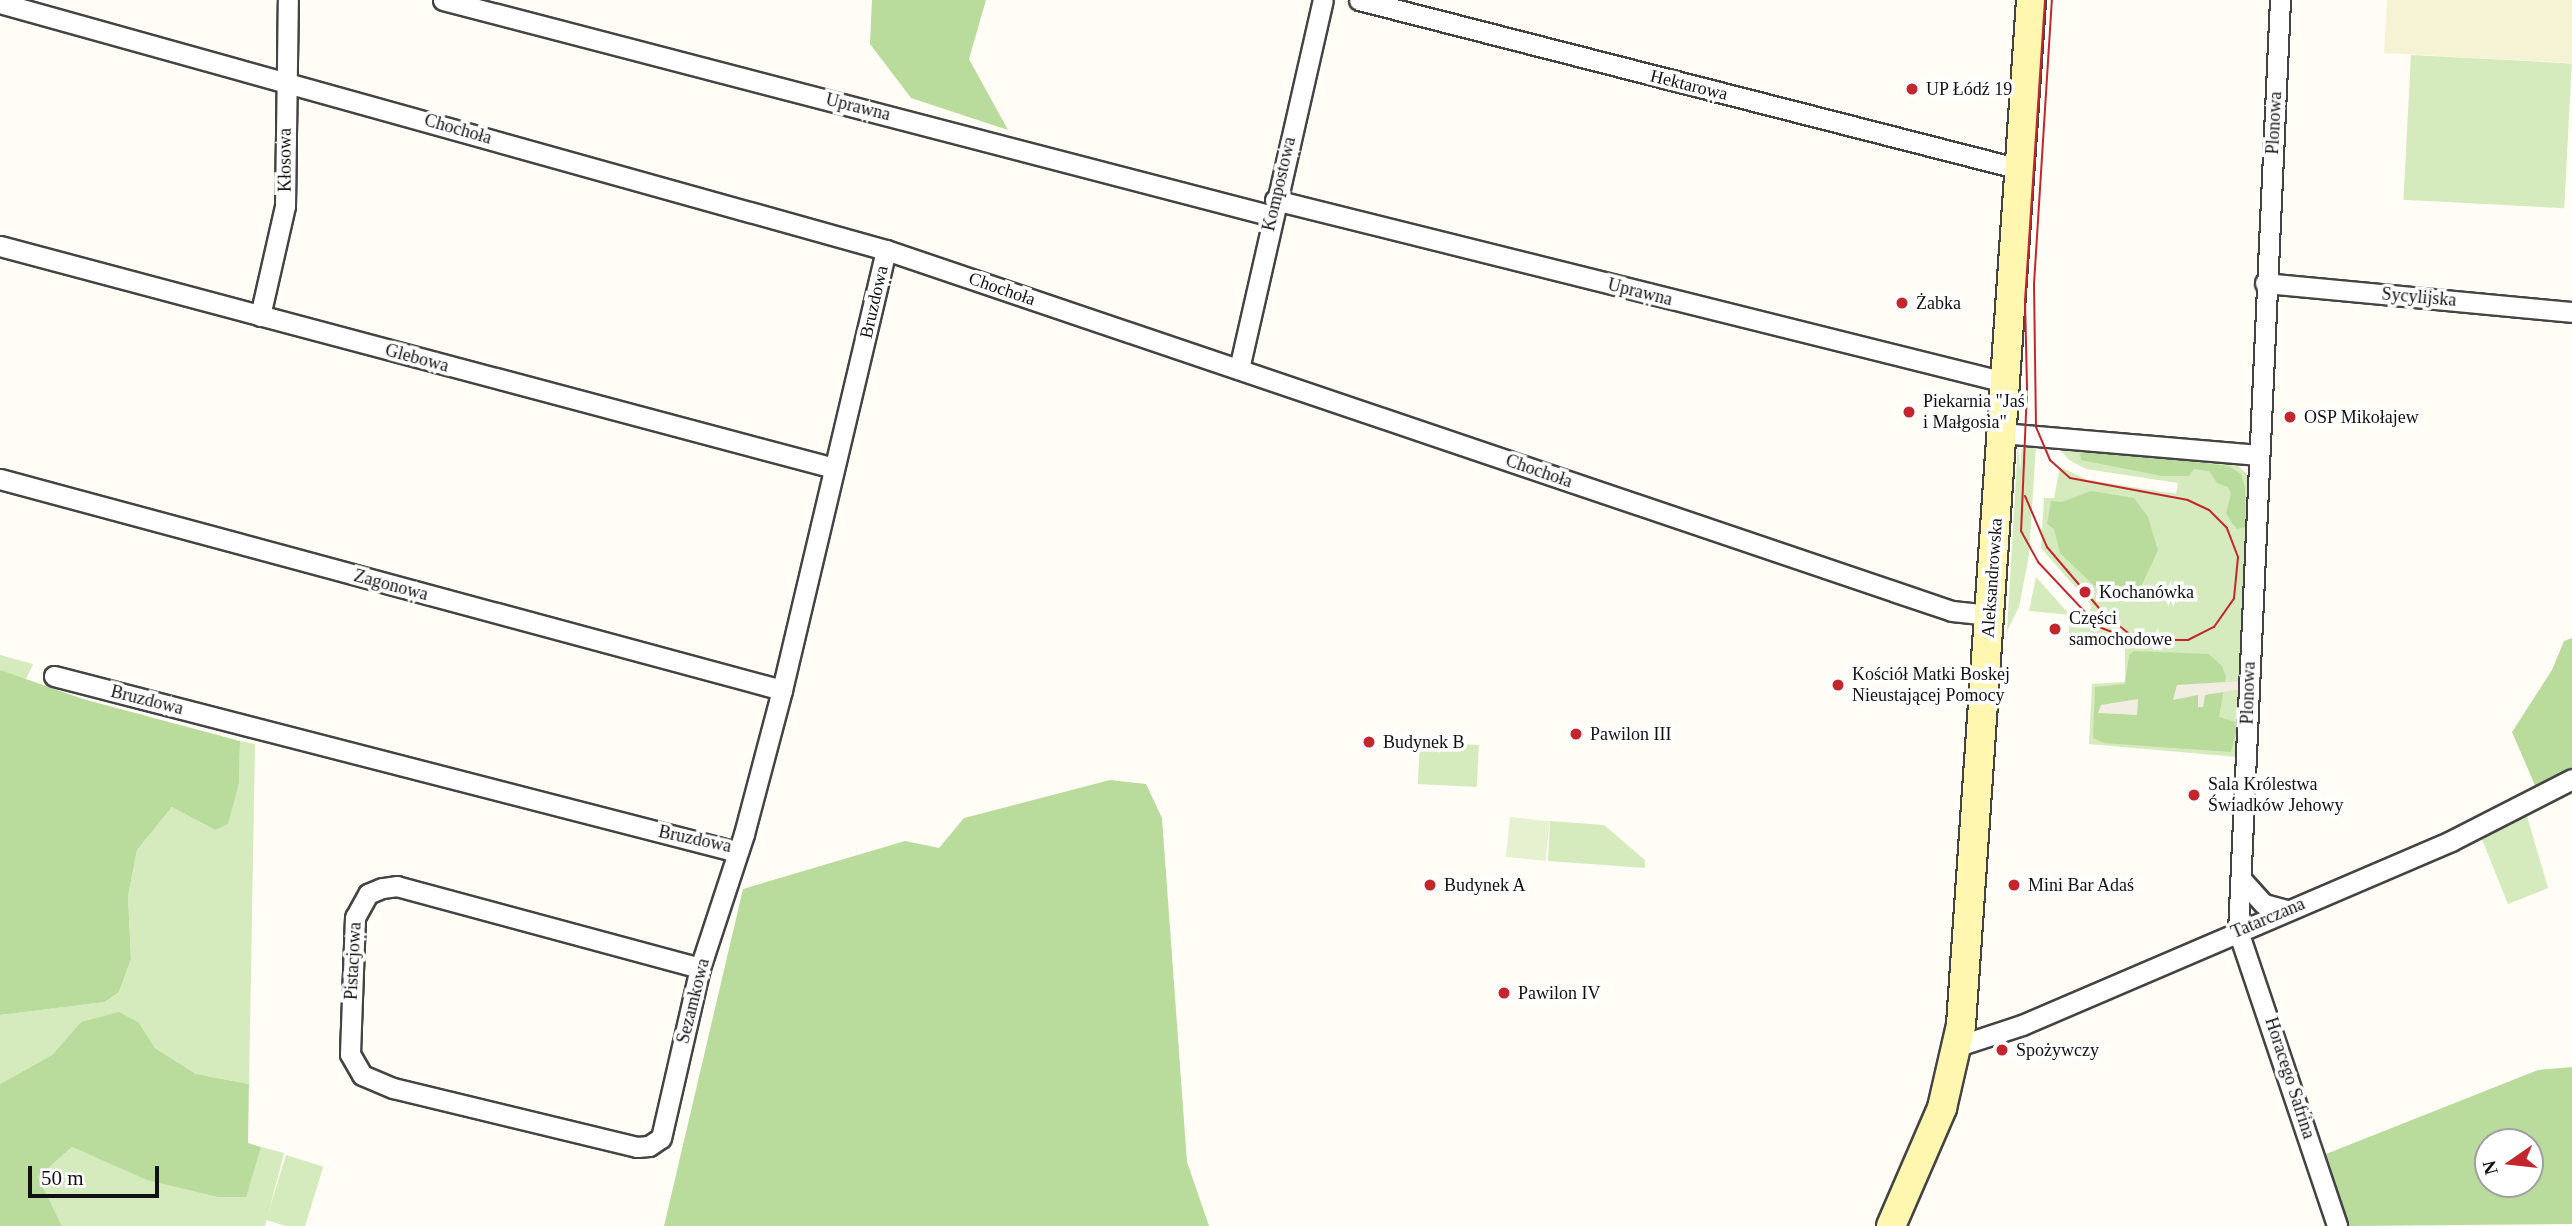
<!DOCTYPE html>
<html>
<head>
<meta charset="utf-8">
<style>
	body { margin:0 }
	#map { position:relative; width:2572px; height:1226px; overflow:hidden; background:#fffdf5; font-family:Georgia,serif }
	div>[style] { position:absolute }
	.farmland>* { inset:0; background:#f6f3d4 }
	.green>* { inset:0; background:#d5ebbd; transform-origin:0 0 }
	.forest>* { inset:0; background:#b9dc9c }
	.pitch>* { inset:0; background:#e6f2cf; transform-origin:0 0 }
	.plaza>* { inset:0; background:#f1ede2 }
	.roads { filter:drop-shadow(2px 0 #444) drop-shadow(-2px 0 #444) drop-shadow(0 2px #444) drop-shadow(0 -2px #444) }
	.minor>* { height:19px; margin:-9.5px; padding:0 9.5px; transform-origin:9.5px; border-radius:9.5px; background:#fff }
	.secondary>* { height:28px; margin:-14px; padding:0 14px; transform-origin:14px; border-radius:14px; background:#fff6b0 }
	.tram>* { height:2px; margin:-1px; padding:0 1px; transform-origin:1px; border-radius:1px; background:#c4262e }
	.dots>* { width:19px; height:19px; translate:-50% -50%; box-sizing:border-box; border:4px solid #fff; border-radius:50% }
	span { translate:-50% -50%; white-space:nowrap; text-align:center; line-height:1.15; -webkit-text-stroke:7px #fff; paint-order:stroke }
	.street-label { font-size:18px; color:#111 }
	.poi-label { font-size:18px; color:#111 }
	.left { translate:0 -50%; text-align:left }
	.north { position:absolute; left:2474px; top:1128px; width:70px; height:70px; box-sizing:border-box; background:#fff; border:2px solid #a0a0a0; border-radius:50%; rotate:256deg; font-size:19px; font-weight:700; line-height:28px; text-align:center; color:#111 }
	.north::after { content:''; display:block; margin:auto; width:24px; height:32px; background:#c4262e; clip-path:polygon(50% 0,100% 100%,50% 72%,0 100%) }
	.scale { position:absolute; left:28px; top:1166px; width:131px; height:32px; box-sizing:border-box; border:4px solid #111; border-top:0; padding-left:9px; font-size:21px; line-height:24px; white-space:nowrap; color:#111; -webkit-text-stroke:5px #fff; paint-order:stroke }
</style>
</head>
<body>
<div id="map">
	<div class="farmland">
		<div style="clip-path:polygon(2387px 0,2572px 0,2572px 63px,2384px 53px)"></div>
	</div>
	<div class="green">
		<div style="left:2411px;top:55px;width:161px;height:145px;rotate:3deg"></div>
		<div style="clip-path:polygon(2018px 443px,2020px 471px,2022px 443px,2036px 444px,2029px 555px,2019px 607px,2007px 631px)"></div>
		<div style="clip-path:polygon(2056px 445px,2230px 459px,2246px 473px,2250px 485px,2237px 757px,2089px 744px,2092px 684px,2125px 682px,2125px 648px,2068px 647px,2070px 615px,2081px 627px,2092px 606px,2041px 548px,2044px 498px,2054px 498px,2060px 467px,2088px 480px,2176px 494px,2178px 483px,2086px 469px,2069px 460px)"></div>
		<div style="clip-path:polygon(2036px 577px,2070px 615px,2029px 611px)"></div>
		<div style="clip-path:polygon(0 655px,33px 664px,22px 688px,0 764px)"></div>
		<div style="clip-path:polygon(240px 741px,255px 744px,249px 1084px,196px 1074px,155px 1048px,139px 1023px,81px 1022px,52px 1055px,0 1084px,0 1015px,105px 1002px,119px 992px,131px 959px,128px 896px,137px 850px,172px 807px,215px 830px,239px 783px)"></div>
		<div style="left:1420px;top:742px;width:59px;height:42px;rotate:3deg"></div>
		<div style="clip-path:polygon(2527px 816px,2548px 888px,2508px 904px,2481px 837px)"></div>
		<div style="clip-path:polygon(1550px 821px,1604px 825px,1645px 860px,1645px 868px,1548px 861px)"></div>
		<div style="clip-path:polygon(72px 1147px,148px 1180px,245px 1197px,261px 1147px,284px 1153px,265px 1226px,62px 1226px,38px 1177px)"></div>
		<div style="left:286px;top:1155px;width:39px;height:68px;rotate:17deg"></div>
	</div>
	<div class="forest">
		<div style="clip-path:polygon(872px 0,986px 0,969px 59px,1008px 130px,911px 98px,870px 44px)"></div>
		<div style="clip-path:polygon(2090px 450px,2229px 466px,2241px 474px,2245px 488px,2246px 527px,2237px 529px,2232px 523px,2226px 513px,2231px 494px,2228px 487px,2217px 483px,2209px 471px,2194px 469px,2189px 476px,2162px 476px,2081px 460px,2080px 453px)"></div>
		<div style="clip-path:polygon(2091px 491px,2134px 498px,2148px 517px,2158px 550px,2136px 598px,2107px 598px,2060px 553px,2054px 529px,2047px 524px,2051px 501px,2062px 502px)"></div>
		<div style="clip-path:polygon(2572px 638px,2572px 771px,2537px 790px,2512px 732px,2552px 670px,2564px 641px)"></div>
		<div style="clip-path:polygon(2134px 651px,2209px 654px,2222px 666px,2226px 677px,2219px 717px,2236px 722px,2237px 729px,2231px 752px,2104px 743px,2093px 738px,2095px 687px,2125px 684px,2129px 655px)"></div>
		<div style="clip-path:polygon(0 670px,83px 699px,240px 741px,239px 783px,228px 824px,215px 830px,172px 807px,137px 850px,128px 896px,131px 959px,119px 992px,105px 1002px,0 1015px)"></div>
		<div style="clip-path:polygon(1110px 780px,1146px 784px,1162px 818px,1187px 1162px,1209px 1226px,664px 1226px,743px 889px,905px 841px,939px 848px,964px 818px)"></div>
		<div style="clip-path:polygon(119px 1012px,139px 1023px,155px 1048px,196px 1074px,249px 1084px,248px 1143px,261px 1147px,246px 1197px,218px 1197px,147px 1180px,72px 1147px,38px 1177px,62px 1226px,0 1226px,0 1084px,52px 1055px,81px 1022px)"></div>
		<div style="clip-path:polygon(evenodd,2572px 1067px,2572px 1224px,2349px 1226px,2326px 1154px,2538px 1070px,2572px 1067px,2488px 1142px,2530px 1142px,2530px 1184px,2488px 1184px,2488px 1142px)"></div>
	</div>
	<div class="pitch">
		<div style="left:1510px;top:817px;width:40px;height:40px;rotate:6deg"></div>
	</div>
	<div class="plaza">
		<div style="clip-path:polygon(2242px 681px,2242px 689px,2205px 695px,2203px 707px,2198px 707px,2198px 695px,2173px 700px,2177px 685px)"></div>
		<div style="clip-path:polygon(2138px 699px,2137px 715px,2098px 713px,2101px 705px)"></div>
	</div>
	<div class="roads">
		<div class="minor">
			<div style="left:443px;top:0;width:857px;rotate:14.6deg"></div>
			<div style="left:1359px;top:0;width:682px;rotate:14.34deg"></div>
			<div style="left:2280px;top:0;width:932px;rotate:92.58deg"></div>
			<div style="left:2238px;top:931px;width:311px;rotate:71.4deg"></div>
			<div style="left:0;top:3px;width:920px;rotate:15.58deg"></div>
			<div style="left:886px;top:250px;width:1125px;rotate:18.71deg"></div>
			<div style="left:1952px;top:611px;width:38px;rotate:6deg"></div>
			<div style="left:1275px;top:200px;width:752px;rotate:14deg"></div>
			<div style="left:0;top:246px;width:863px;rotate:14.91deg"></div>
			<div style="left:2265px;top:283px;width:308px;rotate:5.4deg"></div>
			<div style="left:260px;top:316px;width:113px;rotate:-77.2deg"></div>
			<div style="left:285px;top:206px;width:206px;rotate:-89.2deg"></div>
			<div style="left:1239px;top:369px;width:378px;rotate:-77.2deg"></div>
			<div style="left:2002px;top:433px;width:257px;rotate:4.9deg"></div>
			<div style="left:0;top:479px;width:810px;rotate:15.1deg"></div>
			<div style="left:54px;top:676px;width:705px;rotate:14.45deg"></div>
			<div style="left:2243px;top:881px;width:31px;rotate:48deg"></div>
			<div style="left:2264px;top:904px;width:23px;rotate:15deg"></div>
			<div style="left:700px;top:968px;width:314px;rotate:-164.9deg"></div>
			<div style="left:397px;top:886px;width:15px;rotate:172deg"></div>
			<div style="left:382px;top:888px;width:15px;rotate:157deg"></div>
			<div style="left:368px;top:894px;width:26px;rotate:119deg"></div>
			<div style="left:355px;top:917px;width:137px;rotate:92.1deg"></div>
			<div style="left:350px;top:1054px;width:24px;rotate:60deg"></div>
			<div style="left:362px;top:1075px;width:34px;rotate:23deg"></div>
			<div style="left:393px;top:1088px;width:251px;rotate:13.6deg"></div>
			<div style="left:637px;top:1147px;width:12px;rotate:-5deg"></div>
			<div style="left:649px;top:1146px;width:14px;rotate:-34deg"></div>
			<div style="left:661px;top:1138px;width:174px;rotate:-77.1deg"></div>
			<div style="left:700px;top:968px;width:141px;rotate:-71.8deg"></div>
			<div style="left:744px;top:834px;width:149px;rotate:-75.2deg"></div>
			<div style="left:782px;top:690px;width:452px;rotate:-76.7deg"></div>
			<div style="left:1958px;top:1046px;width:67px;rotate:-18.2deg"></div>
			<div style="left:2022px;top:1025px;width:467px;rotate:-23.2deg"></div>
			<div style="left:2451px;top:841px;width:136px;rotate:-27.1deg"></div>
		</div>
		<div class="secondary">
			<div style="left:1891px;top:1226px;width:129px;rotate:-66.6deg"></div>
			<div style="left:1942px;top:1108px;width:85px;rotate:-77.1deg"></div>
			<div style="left:1961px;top:1025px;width:1027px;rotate:-86.09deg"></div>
		</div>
	</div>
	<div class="tram">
		<div style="left:2045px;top:0;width:300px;rotate:93.8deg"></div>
		<div style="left:2025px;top:299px;width:91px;rotate:88.7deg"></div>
		<div style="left:2027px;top:390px;width:141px;rotate:92.4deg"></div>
		<div style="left:2021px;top:531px;width:35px;rotate:61deg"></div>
		<div style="left:2038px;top:562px;width:89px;rotate:46.8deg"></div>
		<div style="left:2099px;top:627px;width:36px;rotate:21deg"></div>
		<div style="left:2133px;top:640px;width:55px"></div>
		<div style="left:2188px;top:640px;width:29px;rotate:-27deg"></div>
		<div style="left:2214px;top:627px;width:35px;rotate:-55deg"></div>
		<div style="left:2234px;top:598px;width:41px;rotate:-84.4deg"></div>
		<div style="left:2238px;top:557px;width:31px;rotate:-111deg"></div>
		<div style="left:2227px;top:528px;width:25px;rotate:-135deg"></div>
		<div style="left:2209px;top:510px;width:23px;rotate:-155deg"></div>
		<div style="left:2188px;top:500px;width:120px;rotate:-169.4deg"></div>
		<div style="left:2070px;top:478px;width:27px;rotate:-138deg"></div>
		<div style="left:2050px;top:460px;width:36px;rotate:-113deg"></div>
		<div style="left:2036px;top:427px;width:143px;rotate:-90.8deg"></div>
		<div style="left:2034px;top:284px;width:285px;rotate:-86.4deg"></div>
		<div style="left:2025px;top:496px;width:56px;rotate:66.7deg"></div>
		<div style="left:2047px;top:547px;width:88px;rotate:49.6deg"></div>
		<div style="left:2104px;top:614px;width:34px;rotate:38deg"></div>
	</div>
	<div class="dots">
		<div style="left:1912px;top:89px;background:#c4262e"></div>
		<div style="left:1902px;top:303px;background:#c4262e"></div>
		<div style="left:1909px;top:412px;background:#c4262e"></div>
		<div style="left:2290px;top:417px;background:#c4262e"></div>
		<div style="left:2085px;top:592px;background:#c4262e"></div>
		<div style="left:2055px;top:629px;background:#c4262e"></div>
		<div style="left:1838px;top:685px;background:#c4262e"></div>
		<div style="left:1576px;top:734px;background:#c4262e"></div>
		<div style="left:1369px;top:742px;background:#c4262e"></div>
		<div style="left:2194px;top:795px;background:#c4262e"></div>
		<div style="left:1430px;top:885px;background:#c4262e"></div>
		<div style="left:2014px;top:885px;background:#c4262e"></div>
		<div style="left:1504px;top:993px;background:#c4262e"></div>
		<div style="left:2002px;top:1050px;background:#c4262e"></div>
	</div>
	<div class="street-label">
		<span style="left:1689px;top:85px;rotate:14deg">Hektarowa</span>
		<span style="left:858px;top:107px;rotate:14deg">Uprawna</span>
		<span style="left:2274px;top:123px;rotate:-87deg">Plonowa</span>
		<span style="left:458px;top:129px;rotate:16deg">Chochoła</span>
		<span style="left:285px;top:160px;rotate:-90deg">Kłosowa</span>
		<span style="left:1279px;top:184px;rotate:-77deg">Kompostowa</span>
		<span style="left:1002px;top:289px;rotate:19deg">Chochoła</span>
		<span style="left:1640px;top:292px;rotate:14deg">Uprawna</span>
		<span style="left:2419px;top:297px;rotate:5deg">Sycylijska</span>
		<span style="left:874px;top:302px;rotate:-77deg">Bruzdowa</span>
		<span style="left:417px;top:358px;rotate:15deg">Glebowa</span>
		<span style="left:1539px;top:471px;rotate:19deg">Chochoła</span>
		<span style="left:1992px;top:578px;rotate:-86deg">Aleksandrowska</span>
		<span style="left:391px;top:585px;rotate:15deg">Zagonowa</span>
		<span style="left:2248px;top:693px;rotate:-88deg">Plonowa</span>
		<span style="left:147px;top:700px;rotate:14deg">Bruzdowa</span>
		<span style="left:695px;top:839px;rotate:12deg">Bruzdowa</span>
		<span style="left:2268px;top:918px;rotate:-23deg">Tatarczana</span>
		<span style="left:353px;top:961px;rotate:-87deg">Pistacjowa</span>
		<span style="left:693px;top:1001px;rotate:-76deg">Sezamkowa</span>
		<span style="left:2290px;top:1078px;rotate:72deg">Horacego Safrina</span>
	</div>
	<div class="poi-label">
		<span class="left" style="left:1926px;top:89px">UP Łódź 19</span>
		<span class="left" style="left:1916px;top:303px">Żabka</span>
		<span class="left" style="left:1923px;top:412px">Piekarnia "Jaś<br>i Małgosia"</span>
		<span class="left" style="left:2304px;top:417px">OSP Mikołajew</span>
		<span class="left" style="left:2099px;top:592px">Kochanówka</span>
		<span class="left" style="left:2069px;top:629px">Części<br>samochodowe</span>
		<span class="left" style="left:1852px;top:685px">Kościół Matki Boskej<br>Nieustającej Pomocy</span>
		<span class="left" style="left:1590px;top:734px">Pawilon III</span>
		<span class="left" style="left:1383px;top:742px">Budynek B</span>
		<span class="left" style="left:2208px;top:795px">Sala Królestwa<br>Świadków Jehowy</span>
		<span class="left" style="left:1444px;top:885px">Budynek A</span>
		<span class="left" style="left:2028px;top:885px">Mini Bar Adaś</span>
		<span class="left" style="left:1518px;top:993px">Pawilon IV</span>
		<span class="left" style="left:2016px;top:1050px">Spożywczy</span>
	</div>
	<div class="north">N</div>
	<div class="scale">50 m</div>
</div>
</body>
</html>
